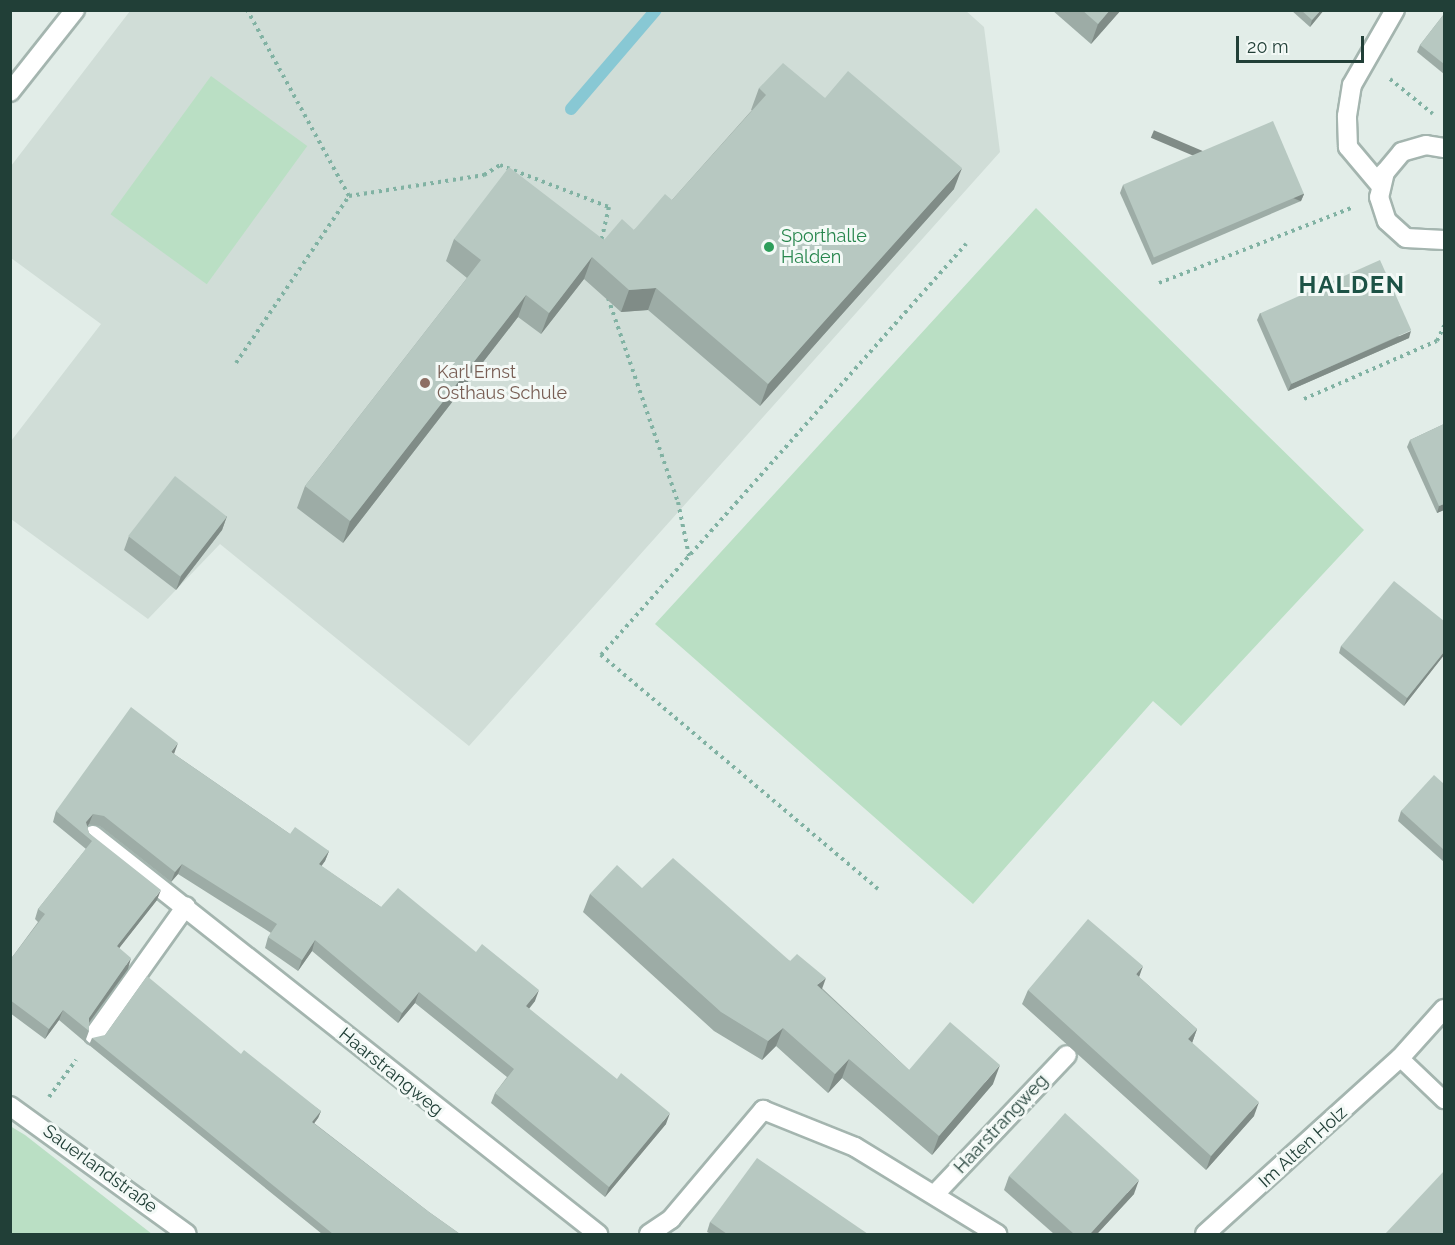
<!DOCTYPE html>
<html>
<head>
<meta charset="utf-8">
<style>
	body { margin:0 }
	#map { position:relative; width:1455px; height:1245px; overflow:hidden; background:#e2ede8; font-family:Raleway,sans-serif }
	div>[style] { position:absolute }
	.built>* { inset:0; background:#d0ddd7 }
	.green>* { inset:0; background:#badfc4; transform-origin:0 0 }
	.stream>* { height:12px; margin:-6px; padding:0 6px; transform-origin:6px; border-radius:6px; background:#88c8d4 }
	.path>* { height:4px; margin-top:-2px; transform-origin:0; background:repeating-linear-gradient(90deg,#81b2a3 0 3px,transparent 0 7.5px) }
	.roads { filter:drop-shadow(2px 0 #a4b5af) drop-shadow(-2px 0 #a4b5af) drop-shadow(0 2px #a4b5af) drop-shadow(0 -2px #a4b5af) }
	.service>* { height:16px; margin:-8px; padding:0 8px; transform-origin:8px; border-radius:8px; background:#fff }
	.minor>* { height:18px; margin:-9px; padding:0 9px; transform-origin:9px; border-radius:9px; background:#fff }
	.secondary>* { height:18px; margin:-9px; padding:0 9px; transform-origin:9px; border-radius:9px; background:#fff }
	.wall>* { inset:0; background:#9daca6 }
	.shaded-wall>* { inset:0; background:#808c87; transform-origin:0 0 }
	.building>* { inset:0; background:#b7c8c1; transform-origin:0 0 }
	.dots>* { width:16px; height:16px; translate:-50% -50%; box-sizing:border-box; border:3px solid #f3f9f6; border-radius:50% }
	span { translate:-50% -50%; white-space:nowrap; text-align:center; line-height:1.15; -webkit-text-stroke:6px #f3f9f6; paint-order:stroke }
	.leisure-label { font-size:18px; color:#27864d }
	.left { translate:0 -50%; text-align:left }
	.education-label { font-size:18px; color:#785e54 }
	.street-label { font-size:18px; color:#213f37 }
	.district-label { font-size:24px; color:#1c5245; font-weight:700; letter-spacing:1.5px }
	.frame { position:absolute; inset:0; border:12px solid #213f37; pointer-events:none }
	.scale { position:absolute; left:1236px; top:36px; width:128px; height:27px; box-sizing:border-box; border:3px solid #213f37; border-top:0; padding-left:8px; font-size:18px; line-height:21px; white-space:nowrap; color:#213f37; -webkit-text-stroke:4px #f3f9f6; paint-order:stroke }
</style>
</head>
<body>
<div id="map">
	<div class="built">
		<div style="clip-path:polygon(965px 10px,984px 27px,1000px 152px,469px 746px,220px 544px,148px 619px,11px 519px,11px 441px,101px 324px,11px 258px,11px 166px,130px 11px)"></div>
	</div>
	<div class="green">
		<div style="left:211px;top:76px;width:119px;height:171px;rotate:36deg"></div>
		<div style="clip-path:polygon(1036px 208px,1364px 530px,1181px 726px,1153px 701px,973px 904px,655px 624px)"></div>
		<div style="clip-path:polygon(10px 1126px,25px 1135px,152px 1234px,11px 1234px)"></div>
	</div>
	<div class="stream">
		<div style="left:571px;top:109px;width:130px;rotate:-49.4deg"></div>
	</div>
	<div class="path">
		<div style="left:1390px;top:79px;width:55px;rotate:39.1deg"></div>
		<div style="left:349px;top:196px;width:137px;rotate:-8.8deg"></div>
		<div style="left:484px;top:175px;width:19px;rotate:-32deg"></div>
		<div style="left:500px;top:165px;width:117px;rotate:21.1deg"></div>
		<div style="left:609px;top:207px;width:35px;rotate:103deg"></div>
		<div style="left:1159px;top:283px;width:206px;rotate:-21.3deg"></div>
		<div style="left:608px;top:298px;width:216px;rotate:71.1deg"></div>
		<div style="left:678px;top:502px;width:55px;rotate:78.5deg"></div>
		<div style="left:236px;top:363px;width:202px;rotate:-55.9deg"></div>
		<div style="left:349px;top:196px;width:212px;rotate:-118.7deg"></div>
		<div style="left:1304px;top:399px;width:145px;rotate:-23.6deg"></div>
		<div style="left:1437px;top:341px;width:17px;rotate:-65deg"></div>
		<div style="left:878px;top:889px;width:363px;rotate:-139.8deg"></div>
		<div style="left:601px;top:655px;width:550px;rotate:-48.39deg"></div>
		<div style="left:49px;top:1097px;width:46px;rotate:-53.9deg"></div>
	</div>
	<div class="roads">
		<div class="service">
			<div style="left:1400px;top:1058px;width:61px;rotate:43.7deg"></div>
		</div>
		<div class="minor">
			<div style="left:1444px;top:148px;width:18px;rotate:-171deg"></div>
			<div style="left:1426px;top:145px;width:25px;rotate:164deg"></div>
			<div style="left:1402px;top:152px;width:26px;rotate:130deg"></div>
			<div style="left:1385px;top:172px;width:26px;rotate:103deg"></div>
			<div style="left:1379px;top:197px;width:25px;rotate:72deg"></div>
			<div style="left:1387px;top:221px;width:25px;rotate:42deg"></div>
			<div style="left:1406px;top:238px;width:38px;rotate:3deg"></div>
			<div style="left:1380px;top:185px;width:50px;rotate:-130.1deg"></div>
			<div style="left:1348px;top:147px;width:31px;rotate:-92deg"></div>
			<div style="left:1347px;top:116px;width:31px;rotate:-81deg"></div>
			<div style="left:1352px;top:85px;width:86px;rotate:-60.2deg"></div>
			<div style="left:93px;top:835px;width:644px;rotate:38.31deg"></div>
			<div style="left:94px;top:1035px;width:158px;rotate:-54.5deg"></div>
			<div style="left:936px;top:1193px;width:190px;rotate:-46.5deg"></div>
			<div style="left:649px;top:1234px;width:27px;rotate:-34deg"></div>
			<div style="left:671px;top:1219px;width:143px;rotate:-49.8deg"></div>
			<div style="left:763px;top:1110px;width:99px;rotate:21.9deg"></div>
			<div style="left:855px;top:1147px;width:167px;rotate:31.5deg"></div>
			<div style="left:1205px;top:1234px;width:263px;rotate:-42.1deg"></div>
			<div style="left:1400px;top:1058px;width:66px;rotate:-48.1deg"></div>
		</div>
		<div class="secondary">
			<div style="left:10px;top:92px;width:105px;rotate:-51.6deg"></div>
			<div style="left:10px;top:1106px;width:218px;rotate:35.9deg"></div>
		</div>
	</div>
	<div class="wall">
		<div style="clip-path:polygon(1052px 10px,1121px 10px,1091px 44px)"></div>
		<div style="clip-path:polygon(1291px 10px,1324px 10px,1310px 27px)"></div>
		<div style="clip-path:polygon(1444px 14px,1444px 74px,1417px 52px,1420px 45px)"></div>
		<div style="clip-path:polygon(759px 88px,825px 98px,954px 189px,760px 406px,648px 310px,621px 312px,584px 279px,541px 334px,518px 317px,343px 543px,297px 508px,305px 486px,467px 278px,446px 261px,454px 239px,604px 240px,634px 230px,672px 200px,752px 110px,751px 110px)"></div>
		<div style="clip-path:polygon(1123px 185px,1304px 194px,1301px 201px,1152px 265px,1120px 193px)"></div>
		<div style="clip-path:polygon(1260px 313px,1409px 338px,1288px 391px,1257px 320px)"></div>
		<div style="clip-path:polygon(1444px 424px,1444px 510px,1437px 513px,1407px 447px,1410px 440px)"></div>
		<div style="clip-path:polygon(227px 516px,222px 530px,176px 590px,124px 550px,129px 536px)"></div>
		<div style="clip-path:polygon(1444px 621px,1444px 655px,1404px 706px,1339px 653px,1341px 646px)"></div>
		<div style="clip-path:polygon(174px 754px,290px 834px,329px 851px,325px 861px,321px 866px,381px 907px,535px 1001px,529px 1009px,666px 1124px,605px 1197px,491px 1103px,495px 1093px,507px 1077px,415px 1003px,398px 1023px,312px 951px,298px 971px,265px 948px,268px 937px,271px 933px,178px 874px,171px 882px,100px 826px,89px 824px,87px 827px,89px 833px,157px 900px,119px 948px,128px 969px,89px 1023px,89px 1031px,85px 1042px,59px 1020px,45px 1039px,10px 1013px,10px 960px,38px 922px,35px 919px,38px 909px,86px 849px,53px 822px,56px 811px)"></div>
		<div style="clip-path:polygon(1444px 784px,1444px 862px,1398px 821px,1401px 811px)"></div>
		<div style="clip-path:polygon(642px 888px,790px 961px,822px 988px,909px 1070px,993px 1084px,932px 1155px,842px 1078px,828px 1093px,776px 1046px,762px 1060px,714px 1031px,583px 912px,590px 894px)"></div>
		<div style="clip-path:polygon(1139px 977px,1197px 1029px,1192px 1043px,1254px 1116px,1206px 1170px,1022px 1004px,1028px 990px)"></div>
		<div style="clip-path:polygon(92px 1038px,241px 1054px,321px 1111px,318px 1118px,314px 1123px,429px 1212px,460px 1234px,322px 1234px,89px 1045px)"></div>
		<div style="clip-path:polygon(1009px 1176px,1134px 1194px,1097px 1234px,1054px 1234px,1004px 1190px)"></div>
		<div style="clip-path:polygon(710px 1222px,868px 1234px,711px 1234px,707px 1232px)"></div>
	</div>
	<div class="shaded-wall">
		<div style="clip-path:polygon(1110px 10px,1121px 10px,1091px 44px,1098px 24px)"></div>
		<div style="clip-path:polygon(1321px 10px,1324px 10px,1310px 27px,1312px 20px)"></div>
		<div style="clip-path:polygon(962px 168px,954px 189px,760px 406px,768px 384px)"></div>
		<div style="left:1304px;top:194px;width:8px;height:163px;rotate:113deg"></div>
		<div style="clip-path:polygon(592px 257px,584px 279px,541px 334px,549px 313px)"></div>
		<div style="clip-path:polygon(656px 288px,648px 310px,621px 312px,629px 290px)"></div>
		<div style="clip-path:polygon(526px 295px,518px 317px,343px 543px,350px 521px)"></div>
		<div style="clip-path:polygon(1411px 331px,1409px 338px,1288px 391px,1291px 384px)"></div>
		<div style="clip-path:polygon(1444px 504px,1444px 510px,1437px 513px,1439px 506px)"></div>
		<div style="clip-path:polygon(227px 516px,222px 530px,176px 590px,181px 576px)"></div>
		<div style="clip-path:polygon(1444px 652px,1444px 655px,1404px 706px,1407px 698px)"></div>
		<div style="clip-path:polygon(178px 743px,174px 754px,171px 752px)"></div>
		<div style="clip-path:polygon(93px 814px,89px 824px,82px 833px,86px 822px)"></div>
		<div style="clip-path:polygon(329px 851px,325px 861px,315px 875px,319px 864px)"></div>
		<div style="clip-path:polygon(182px 864px,178px 874px,171px 882px,175px 872px)"></div>
		<div style="clip-path:polygon(161px 890px,157px 900px,113px 956px,117px 946px)"></div>
		<div style="clip-path:polygon(315px 940px,312px 951px,298px 971px,302px 960px)"></div>
		<div style="clip-path:polygon(131px 958px,128px 969px,85px 1028px,89px 1018px)"></div>
		<div style="clip-path:polygon(1143px 966px,1138px 980px,1136px 974px)"></div>
		<div style="clip-path:polygon(826px 978px,819px 997px,817px 985px)"></div>
		<div style="clip-path:polygon(539px 990px,535px 1001px,522px 1017px,526px 1006px)"></div>
		<div style="clip-path:polygon(419px 992px,415px 1003px,398px 1023px,402px 1013px)"></div>
		<div style="clip-path:polygon(63px 1010px,59px 1020px,45px 1039px,49px 1029px)"></div>
		<div style="clip-path:polygon(783px 1028px,776px 1046px,762px 1060px,768px 1041px)"></div>
		<div style="clip-path:polygon(1197px 1029px,1192px 1043px,1188px 1039px)"></div>
		<div style="clip-path:polygon(849px 1059px,842px 1078px,828px 1093px,835px 1074px)"></div>
		<div style="clip-path:polygon(1000px 1065px,993px 1084px,932px 1155px,939px 1136px)"></div>
		<div style="clip-path:polygon(1259px 1102px,1254px 1116px,1206px 1170px,1211px 1156px)"></div>
		<div style="clip-path:polygon(321px 1111px,318px 1118px,310px 1129px,312px 1122px)"></div>
		<div style="clip-path:polygon(670px 1113px,666px 1124px,605px 1197px,609px 1187px)"></div>
		<div style="clip-path:polygon(1139px 1180px,1134px 1194px,1097px 1234px,1090px 1234px)"></div>
	</div>
	<div class="building">
		<div style="clip-path:polygon(1082px 10px,1110px 10px,1098px 24px)"></div>
		<div style="clip-path:polygon(1301px 10px,1321px 10px,1312px 20px)"></div>
		<div style="clip-path:polygon(1444px 14px,1444px 64px,1420px 45px)"></div>
		<div style="clip-path:polygon(783px 63px,825px 98px,848px 71px,962px 168px,768px 384px,656px 288px,629px 290px,592px 257px,549px 313px,526px 295px,350px 521px,305px 486px,481px 260px,454px 239px,509px 167px,604px 240px,622px 219px,634px 230px,665px 194px,672px 200px,766px 95px,759px 88px)"></div>
		<div style="left:1273px;top:121px;width:79px;height:163px;rotate:67deg"></div>
		<div style="left:1380px;top:260px;width:77px;height:131px;rotate:66deg"></div>
		<div style="clip-path:polygon(1444px 424px,1444px 504px,1439px 506px,1410px 440px)"></div>
		<div style="left:175px;top:476px;width:66px;height:76px;rotate:38deg"></div>
		<div style="clip-path:polygon(1394px 581px,1444px 621px,1444px 652px,1407px 698px,1341px 646px)"></div>
		<div style="clip-path:polygon(131px 707px,178px 743px,171px 752px,290px 834px,295px 827px,329px 851px,319px 864px,381px 907px,398px 888px,476px 952px,482px 944px,539px 990px,526px 1006px,617px 1079px,621px 1073px,670px 1113px,609px 1187px,495px 1093px,514px 1069px,419px 992px,402px 1013px,315px 940px,302px 960px,268px 937px,277px 924px,182px 864px,175px 872px,104px 816px,93px 814px,86px 822px,89px 833px,161px 890px,117px 946px,131px 958px,89px 1018px,89px 1031px,63px 1010px,49px 1029px,10px 1000px,10px 960px,45px 914px,38px 909px,92px 841px,56px 811px)"></div>
		<div style="clip-path:polygon(1434px 775px,1444px 784px,1444px 850px,1401px 811px)"></div>
		<div style="clip-path:polygon(673px 858px,790px 961px,797px 954px,826px 978px,817px 985px,909px 1070px,950px 1022px,1000px 1065px,939px 1136px,849px 1059px,835px 1074px,783px 1028px,768px 1041px,721px 1012px,590px 894px,617px 865px,642px 888px)"></div>
		<div style="clip-path:polygon(1088px 919px,1143px 966px,1136px 974px,1197px 1029px,1188px 1039px,1259px 1102px,1211px 1156px,1028px 990px)"></div>
		<div style="clip-path:polygon(147px 976px,241px 1054px,244px 1050px,321px 1111px,312px 1122px,429px 1212px,460px 1234px,333px 1234px,92px 1038px,105px 1035px)"></div>
		<div style="clip-path:polygon(1065px 1113px,1139px 1180px,1090px 1234px,1074px 1234px,1009px 1176px)"></div>
		<div style="clip-path:polygon(757px 1158px,868px 1234px,727px 1234px,710px 1222px)"></div>
		<div style="clip-path:polygon(1444px 1171px,1444px 1234px,1385px 1234px)"></div>
	</div>
	<div class="dots">
		<div style="left:769px;top:247px;background:#2e9e5b"></div>
		<div style="left:425px;top:383px;background:#8d6e63"></div>
	</div>
	<div class="leisure-label">
		<span class="left" style="left:781px;top:247px">Sporthalle<br>Halden</span>
	</div>
	<div class="education-label">
		<span class="left" style="left:437px;top:383px">Karl Ernst<br>Osthaus Schule</span>
	</div>
	<div class="street-label">
		<span style="left:391px;top:1072px;rotate:39deg">Haarstrangweg</span>
		<span style="left:1001px;top:1124px;rotate:-47deg">Haarstrangweg</span>
		<span style="left:1303px;top:1147px;rotate:-42deg">Im Alten Holz</span>
		<span style="left:100px;top:1169px;rotate:36deg">Sauerlandstraße</span>
	</div>
	<div class="district-label">
		<span style="left:1352px;top:285px">HALDEN</span>
	</div>
	<div class="frame"></div>
	<div class="scale">20 m</div>
</div>
</body>
</html>
